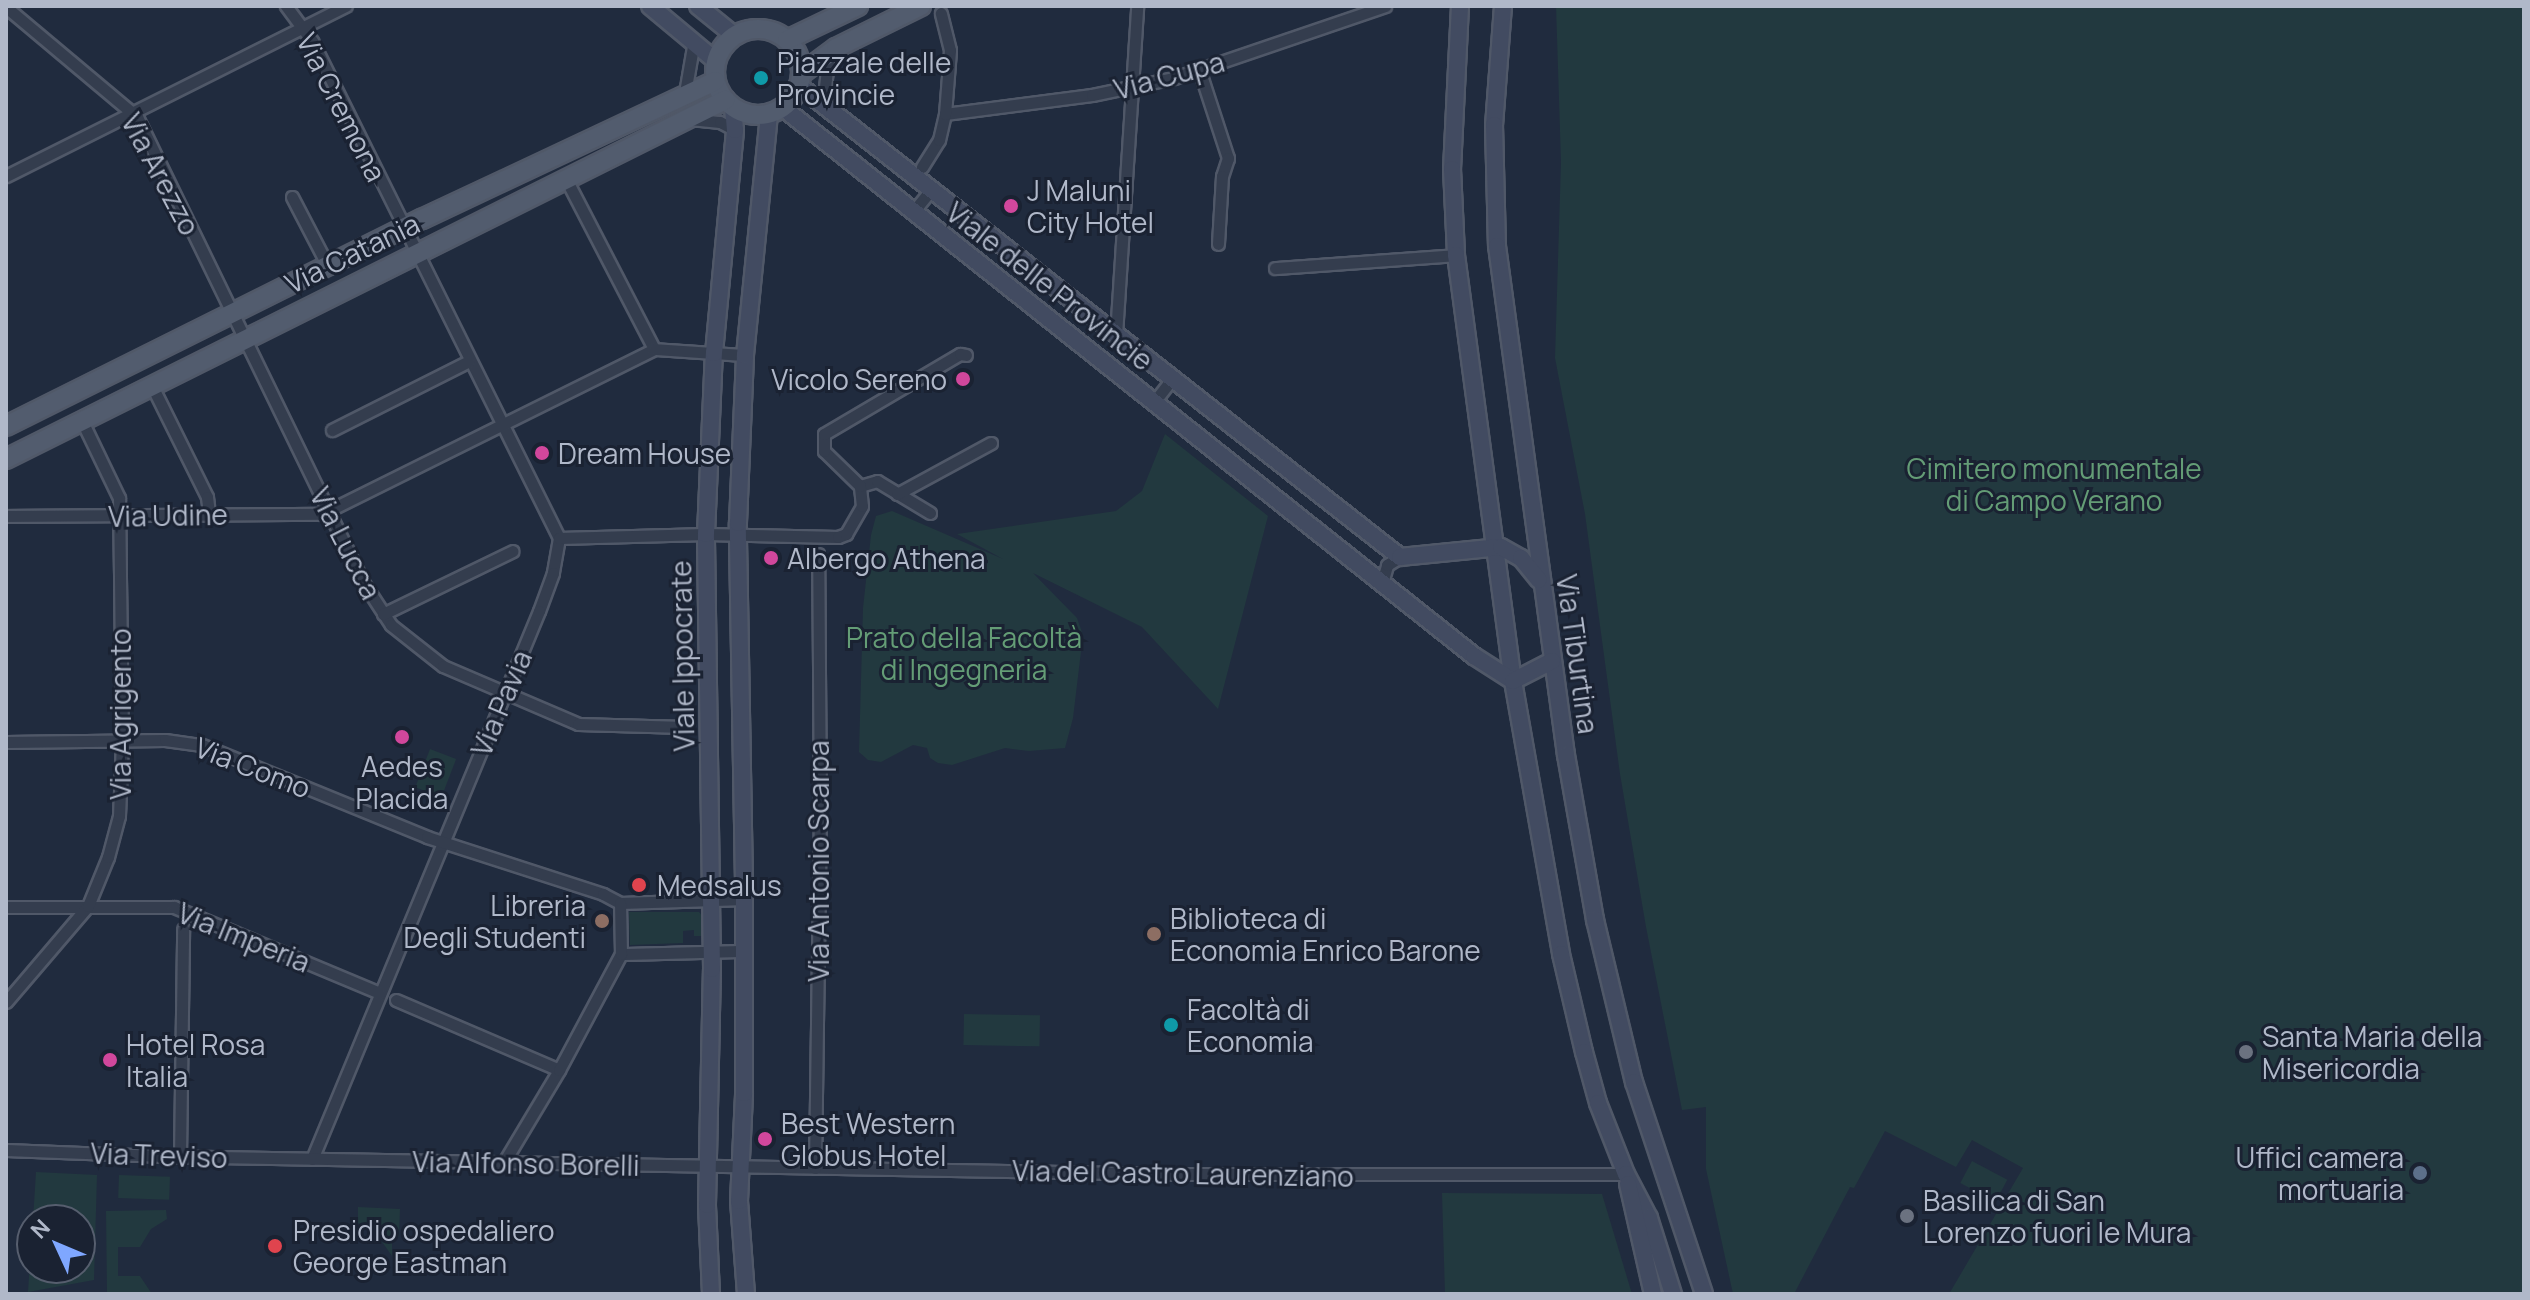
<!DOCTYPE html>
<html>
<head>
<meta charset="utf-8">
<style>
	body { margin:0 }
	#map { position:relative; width:2530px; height:1300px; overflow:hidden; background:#202b3e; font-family:Manrope,sans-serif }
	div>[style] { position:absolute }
	.green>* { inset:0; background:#22393f; transform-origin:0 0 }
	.roads { filter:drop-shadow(2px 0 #505868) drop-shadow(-2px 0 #505868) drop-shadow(0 2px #505868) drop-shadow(0 -2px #505868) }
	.street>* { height:11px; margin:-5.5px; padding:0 5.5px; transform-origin:5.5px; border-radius:5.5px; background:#343d4e }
	.secondary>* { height:16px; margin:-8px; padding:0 8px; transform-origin:8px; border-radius:8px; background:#424b61 }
	.primary>* { height:18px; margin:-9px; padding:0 9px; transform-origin:9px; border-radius:9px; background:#525c6e }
	.primary>.ring { margin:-9px; padding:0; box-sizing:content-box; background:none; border:18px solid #525c6e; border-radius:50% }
	.dots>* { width:22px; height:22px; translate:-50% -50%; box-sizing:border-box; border:4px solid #1a2232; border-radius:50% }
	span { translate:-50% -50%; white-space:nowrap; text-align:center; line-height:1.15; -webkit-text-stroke:6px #1a2232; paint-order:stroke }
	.poi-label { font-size:28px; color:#b0b8c9 }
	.left { translate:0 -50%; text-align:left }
	.right { translate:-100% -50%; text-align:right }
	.street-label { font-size:28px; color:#b0b8c9 }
	.park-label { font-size:28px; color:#649d76 }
	.frame { position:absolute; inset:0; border:8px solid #b0b8c9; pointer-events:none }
	.north { position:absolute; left:16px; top:1204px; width:80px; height:80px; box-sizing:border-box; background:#1a2232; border:2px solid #565e6e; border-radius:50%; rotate:314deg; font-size:22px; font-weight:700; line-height:32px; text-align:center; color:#b0b8c9 }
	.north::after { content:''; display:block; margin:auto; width:28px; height:36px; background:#7fa7ff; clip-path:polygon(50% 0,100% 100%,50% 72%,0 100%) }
</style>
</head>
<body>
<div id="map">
	<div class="green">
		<div style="clip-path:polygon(1556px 6px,2524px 6px,2524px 1294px,1949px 1294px,2023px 1168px,1972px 1140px,1956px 1167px,1885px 1131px,1854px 1188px,1850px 1187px,1794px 1294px,1733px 1294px,1706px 1169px,1706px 1107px,1682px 1110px,1646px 927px,1620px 774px,1585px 514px,1555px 358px,1561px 162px)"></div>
		<div style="clip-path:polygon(1165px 434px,1268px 516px,1218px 709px,1142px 627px,1033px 573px,1077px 618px,1083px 635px,1073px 718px,1065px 748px,1029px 751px,1005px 748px,952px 765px,938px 763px,930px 758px,927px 748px,913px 745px,881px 762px,868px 760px,859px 752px,863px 608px,871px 535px,876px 516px,892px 511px,1003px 559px,957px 534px,1116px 511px,1142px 491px)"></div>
		<div style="left:430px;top:749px;width:28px;height:41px;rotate:21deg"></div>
		<div style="clip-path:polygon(629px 912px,699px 912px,704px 918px,704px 936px,694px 936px,694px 930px,683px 931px,683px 943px,630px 945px)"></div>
		<div style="left:964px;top:1014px;width:76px;height:31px;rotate:1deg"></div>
		<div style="left:1972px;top:1161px;width:40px;height:25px;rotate:28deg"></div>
		<div style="clip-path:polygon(36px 1172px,97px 1175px,94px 1280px,28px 1292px,32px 1230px,32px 1268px,80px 1268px,80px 1220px,33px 1220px)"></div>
		<div style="left:119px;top:1175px;width:51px;height:23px;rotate:2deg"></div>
		<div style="clip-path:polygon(1442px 1193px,1602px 1194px,1632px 1294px,1445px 1294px)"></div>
		<div style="clip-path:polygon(358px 1207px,400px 1209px,399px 1237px,392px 1237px,392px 1256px,380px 1239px,358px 1223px)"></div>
		<div style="clip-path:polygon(166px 1210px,167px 1219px,151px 1229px,140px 1247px,118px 1247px,118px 1276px,140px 1276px,152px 1294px,107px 1294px,106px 1211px)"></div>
	</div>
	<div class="roads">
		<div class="street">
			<div style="left:286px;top:6px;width:44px;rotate:53.4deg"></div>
			<div style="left:312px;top:41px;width:555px;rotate:63.57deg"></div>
			<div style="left:559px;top:538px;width:36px;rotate:100deg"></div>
			<div style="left:553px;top:573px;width:40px;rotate:110.2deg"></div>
			<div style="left:539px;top:611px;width:593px;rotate:112.5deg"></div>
			<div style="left:6px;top:7px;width:171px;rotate:40deg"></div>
			<div style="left:137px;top:117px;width:517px;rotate:64.08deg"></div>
			<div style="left:363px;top:582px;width:51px;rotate:56.9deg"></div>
			<div style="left:391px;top:625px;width:66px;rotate:38.3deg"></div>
			<div style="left:443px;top:666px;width:147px;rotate:23.2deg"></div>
			<div style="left:578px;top:724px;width:107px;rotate:1.6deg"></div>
			<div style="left:1199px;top:69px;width:94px;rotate:72deg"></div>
			<div style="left:1228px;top:158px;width:19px;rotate:108deg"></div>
			<div style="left:1222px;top:176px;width:68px;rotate:93.4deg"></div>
			<div style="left:685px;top:93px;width:53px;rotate:-80.2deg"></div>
			<div style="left:823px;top:104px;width:51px;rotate:-83.3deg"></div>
			<div style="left:945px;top:114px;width:148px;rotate:-7.4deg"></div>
			<div style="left:1092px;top:95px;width:84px;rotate:-11.7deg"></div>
			<div style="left:1174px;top:78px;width:223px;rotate:-18.8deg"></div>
			<div style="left:690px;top:119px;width:30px;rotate:6deg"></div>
			<div style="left:720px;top:122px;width:17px;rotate:28deg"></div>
			<div style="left:922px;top:167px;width:32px;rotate:-58deg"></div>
			<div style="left:939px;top:140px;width:27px;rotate:-77deg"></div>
			<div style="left:945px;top:114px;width:64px;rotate:-85.5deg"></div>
			<div style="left:950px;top:50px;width:38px;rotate:-104deg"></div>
			<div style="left:6px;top:176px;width:380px;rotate:-26.6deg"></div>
			<div style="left:566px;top:179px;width:191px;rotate:62.6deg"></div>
			<div style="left:292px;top:197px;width:80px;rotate:62.5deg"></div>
			<div style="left:913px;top:212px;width:28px;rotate:-51deg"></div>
			<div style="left:1275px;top:268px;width:181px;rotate:-4.1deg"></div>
			<div style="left:1116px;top:335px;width:330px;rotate:-86.3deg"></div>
			<div style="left:151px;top:384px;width:126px;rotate:63.6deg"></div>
			<div style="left:207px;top:497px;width:17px;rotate:83deg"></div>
			<div style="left:1154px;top:402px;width:29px;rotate:-52deg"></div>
			<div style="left:332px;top:430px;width:153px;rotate:-26.7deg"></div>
			<div style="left:860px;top:486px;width:18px;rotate:-16deg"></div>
			<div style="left:877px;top:481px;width:62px;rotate:31.1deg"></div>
			<div style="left:897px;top:494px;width:107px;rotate:-28.5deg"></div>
			<div style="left:6px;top:516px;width:316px;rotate:-0.4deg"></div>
			<div style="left:322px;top:514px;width:371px;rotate:-26.4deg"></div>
			<div style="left:654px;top:349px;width:91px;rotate:3.8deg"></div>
			<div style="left:559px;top:538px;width:147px;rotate:-1.6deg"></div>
			<div style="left:706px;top:534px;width:132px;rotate:1.3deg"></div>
			<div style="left:838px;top:537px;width:9px;rotate:-21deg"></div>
			<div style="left:846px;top:534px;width:32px;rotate:-60deg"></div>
			<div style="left:862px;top:506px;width:20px;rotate:-96deg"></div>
			<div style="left:860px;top:486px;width:50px;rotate:-135.8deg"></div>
			<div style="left:824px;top:451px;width:17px;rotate:-90deg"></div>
			<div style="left:824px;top:434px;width:158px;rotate:-30.5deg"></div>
			<div style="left:960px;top:354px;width:6px;rotate:9deg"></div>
			<div style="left:1382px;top:583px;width:19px;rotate:-74deg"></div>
			<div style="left:1387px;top:565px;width:15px;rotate:-32deg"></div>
			<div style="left:383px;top:614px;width:144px;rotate:-25.9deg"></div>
			<div style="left:6px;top:742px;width:159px;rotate:-0.7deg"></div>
			<div style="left:165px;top:740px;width:37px;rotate:8deg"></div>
			<div style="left:202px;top:745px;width:243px;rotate:22.2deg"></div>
			<div style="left:427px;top:837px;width:185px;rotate:17.9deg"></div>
			<div style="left:603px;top:894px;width:19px;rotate:28deg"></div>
			<div style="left:620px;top:903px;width:124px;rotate:-1.8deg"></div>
			<div style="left:6px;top:907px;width:168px"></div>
			<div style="left:174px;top:907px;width:223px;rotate:22.7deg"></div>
			<div style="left:621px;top:954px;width:123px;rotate:-1.4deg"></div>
			<div style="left:396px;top:1000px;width:177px;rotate:23.2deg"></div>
			<div style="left:6px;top:1002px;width:126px;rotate:-49.5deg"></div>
			<div style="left:88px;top:906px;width:53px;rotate:-67.8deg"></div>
			<div style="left:108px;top:857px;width:42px;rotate:-75deg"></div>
			<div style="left:119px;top:816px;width:76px;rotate:-87.7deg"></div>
			<div style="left:122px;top:740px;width:242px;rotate:-90.7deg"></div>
			<div style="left:119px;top:498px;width:88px;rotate:-115.7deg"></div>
			<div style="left:6px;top:1150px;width:153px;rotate:2.2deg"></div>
			<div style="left:159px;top:1156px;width:1018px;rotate:1.01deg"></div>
			<div style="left:1177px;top:1174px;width:449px"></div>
			<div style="left:180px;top:1156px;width:227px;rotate:-89.2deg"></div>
			<div style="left:504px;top:1162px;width:107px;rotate:-59.1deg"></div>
			<div style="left:559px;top:1070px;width:132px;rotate:-61.9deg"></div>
			<div style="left:621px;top:954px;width:51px;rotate:-91.1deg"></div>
			<div style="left:815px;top:1168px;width:356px;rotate:-89.2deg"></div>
			<div style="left:820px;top:812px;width:258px;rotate:-90.4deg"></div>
		</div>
		<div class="secondary">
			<div style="left:650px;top:6px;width:86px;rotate:39.8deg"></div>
			<div style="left:698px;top:6px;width:48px;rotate:39deg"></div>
			<div style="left:1460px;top:6px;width:163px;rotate:92.8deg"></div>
			<div style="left:1452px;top:169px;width:86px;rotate:87.3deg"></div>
			<div style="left:1456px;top:255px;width:430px;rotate:82.4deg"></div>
			<div style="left:1513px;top:681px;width:277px;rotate:80deg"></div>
			<div style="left:1561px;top:954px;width:101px;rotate:76.8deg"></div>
			<div style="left:1584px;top:1052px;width:53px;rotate:74.6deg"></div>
			<div style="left:1598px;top:1103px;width:76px;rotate:68.5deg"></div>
			<div style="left:1626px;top:1174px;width:50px;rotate:62.4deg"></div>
			<div style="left:1649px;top:1218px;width:80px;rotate:72.5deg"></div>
			<div style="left:1503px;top:6px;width:119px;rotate:94.3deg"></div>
			<div style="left:1494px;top:125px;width:121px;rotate:88.6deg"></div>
			<div style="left:1497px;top:246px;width:514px;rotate:82.28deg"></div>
			<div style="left:1566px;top:755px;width:168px;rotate:80deg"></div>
			<div style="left:1595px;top:920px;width:167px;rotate:76.5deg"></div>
			<div style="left:1634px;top:1082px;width:223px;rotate:71.7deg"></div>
			<div style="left:798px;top:85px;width:765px;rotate:38.1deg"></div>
			<div style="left:1400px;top:557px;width:101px;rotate:-5.7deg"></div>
			<div style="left:1501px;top:547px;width:23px;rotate:29deg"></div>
			<div style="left:1521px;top:558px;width:28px;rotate:51deg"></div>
			<div style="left:782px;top:107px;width:883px;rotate:38.43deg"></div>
			<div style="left:1474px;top:656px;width:46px;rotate:32.7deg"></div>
			<div style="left:1513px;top:681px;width:44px;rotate:-27.1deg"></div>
			<div style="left:1628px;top:1184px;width:113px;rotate:77.2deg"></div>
			<div style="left:711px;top:1294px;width:89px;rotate:-92.6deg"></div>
			<div style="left:707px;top:1205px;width:236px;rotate:-88.8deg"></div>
			<div style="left:712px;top:969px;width:435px;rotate:-90.8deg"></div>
			<div style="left:706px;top:534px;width:181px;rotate:-87.5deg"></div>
			<div style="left:714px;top:353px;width:224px;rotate:-84.6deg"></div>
			<div style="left:735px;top:130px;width:22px;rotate:-95deg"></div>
			<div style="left:746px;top:1294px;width:93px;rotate:-94.3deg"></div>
			<div style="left:739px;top:1201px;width:108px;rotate:-87.3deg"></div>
			<div style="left:744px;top:1093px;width:210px;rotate:-90deg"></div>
			<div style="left:744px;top:883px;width:360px;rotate:-91deg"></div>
			<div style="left:738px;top:523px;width:168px;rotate:-87.6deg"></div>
			<div style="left:745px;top:355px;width:242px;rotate:-84.3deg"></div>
		</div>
		<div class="primary">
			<div class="ring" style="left:715px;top:29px;width:68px;height:68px"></div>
			<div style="left:787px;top:40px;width:79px;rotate:-25.6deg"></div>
			<div style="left:801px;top:74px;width:44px;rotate:-36.6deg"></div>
			<div style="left:836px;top:48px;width:95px;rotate:-26.3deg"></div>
			<div style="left:6px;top:426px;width:465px;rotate:-26.5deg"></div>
			<div style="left:422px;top:219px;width:324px;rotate:-25.2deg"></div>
			<div style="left:6px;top:459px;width:804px;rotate:-26.53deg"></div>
		</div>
	</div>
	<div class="dots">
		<div style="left:761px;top:78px;background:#0f9aa8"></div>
		<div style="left:1011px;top:206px;background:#d1479c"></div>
		<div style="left:963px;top:379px;background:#d1479c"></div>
		<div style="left:542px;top:453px;background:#d1479c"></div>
		<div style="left:771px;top:558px;background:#d1479c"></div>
		<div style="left:402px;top:737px;background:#d1479c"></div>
		<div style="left:639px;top:885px;background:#e0444e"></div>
		<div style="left:602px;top:921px;background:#8d6e63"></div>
		<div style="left:1154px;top:934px;background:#8d6e63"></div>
		<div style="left:1171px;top:1025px;background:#0f9aa8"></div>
		<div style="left:2246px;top:1052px;background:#6b7280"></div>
		<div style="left:110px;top:1060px;background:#d1479c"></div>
		<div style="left:765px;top:1139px;background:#d1479c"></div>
		<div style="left:2420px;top:1173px;background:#5c6f8a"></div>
		<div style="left:1907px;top:1216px;background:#6b7280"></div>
		<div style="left:275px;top:1246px;background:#e0444e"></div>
	</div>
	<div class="poi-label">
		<span class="left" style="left:777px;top:78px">Piazzale delle<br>Provincie</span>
		<span class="left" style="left:1027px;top:206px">J Maluni<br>City Hotel</span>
		<span class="right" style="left:947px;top:379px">Vicolo Sereno</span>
		<span class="left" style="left:558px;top:453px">Dream House</span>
		<span class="left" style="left:787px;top:558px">Albergo Athena</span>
		<span style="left:402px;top:782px">Aedes<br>Placida</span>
		<span class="left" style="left:657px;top:885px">Medsalus</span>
		<span class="right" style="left:586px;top:921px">Libreria<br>Degli Studenti</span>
		<span class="left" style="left:1170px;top:934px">Biblioteca di<br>Economia Enrico Barone</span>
		<span class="left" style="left:1187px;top:1025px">Facoltà di<br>Economia</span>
		<span class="left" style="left:2262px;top:1052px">Santa Maria della<br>Misericordia</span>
		<span class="left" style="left:126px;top:1060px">Hotel Rosa<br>Italia</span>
		<span class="left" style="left:781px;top:1139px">Best Western<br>Globus Hotel</span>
		<span class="right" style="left:2404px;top:1173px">Uffici camera<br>mortuaria</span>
		<span class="left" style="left:1923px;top:1216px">Basilica di San<br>Lorenzo fuori le Mura</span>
		<span class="left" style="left:293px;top:1246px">Presidio ospedaliero<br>George Eastman</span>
	</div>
	<div class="street-label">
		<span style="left:1169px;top:75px;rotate:-15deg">Via Cupa</span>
		<span style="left:342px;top:107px;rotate:63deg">Via Cremona</span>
		<span style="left:161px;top:174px;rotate:62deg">Via Arezzo</span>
		<span style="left:352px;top:253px;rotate:-26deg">Via Catania</span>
		<span style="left:1050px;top:286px;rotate:38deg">Viale delle Provincie</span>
		<span style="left:168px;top:515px;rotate:-1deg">Via Udine</span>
		<span style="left:346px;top:543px;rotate:63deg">Via Lucca</span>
		<span style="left:1578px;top:654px;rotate:82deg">Via Tiburtina</span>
		<span style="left:682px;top:656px;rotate:-91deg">Viale Ippocrate</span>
		<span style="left:501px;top:703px;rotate:-67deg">Via Pavia</span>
		<span style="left:120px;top:714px;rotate:-90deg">Via Agrigento</span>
		<span style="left:253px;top:767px;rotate:21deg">Via Como</span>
		<span style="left:818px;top:861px;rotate:-90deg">Via Antonio Scarpa</span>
		<span style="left:244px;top:937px;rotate:22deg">Via Imperia</span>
		<span style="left:159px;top:1155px;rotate:2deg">Via Treviso</span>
		<span style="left:526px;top:1163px;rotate:1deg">Via Alfonso Borelli</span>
		<span style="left:1183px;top:1173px;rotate:1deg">Via del Castro Laurenziano</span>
	</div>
	<div class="park-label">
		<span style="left:2054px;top:484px">Cimitero monumentale<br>di Campo Verano</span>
		<span style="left:964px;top:653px">Prato della Facoltà<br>di Ingegneria</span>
	</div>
	<div class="frame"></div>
	<div class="north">N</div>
</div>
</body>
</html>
